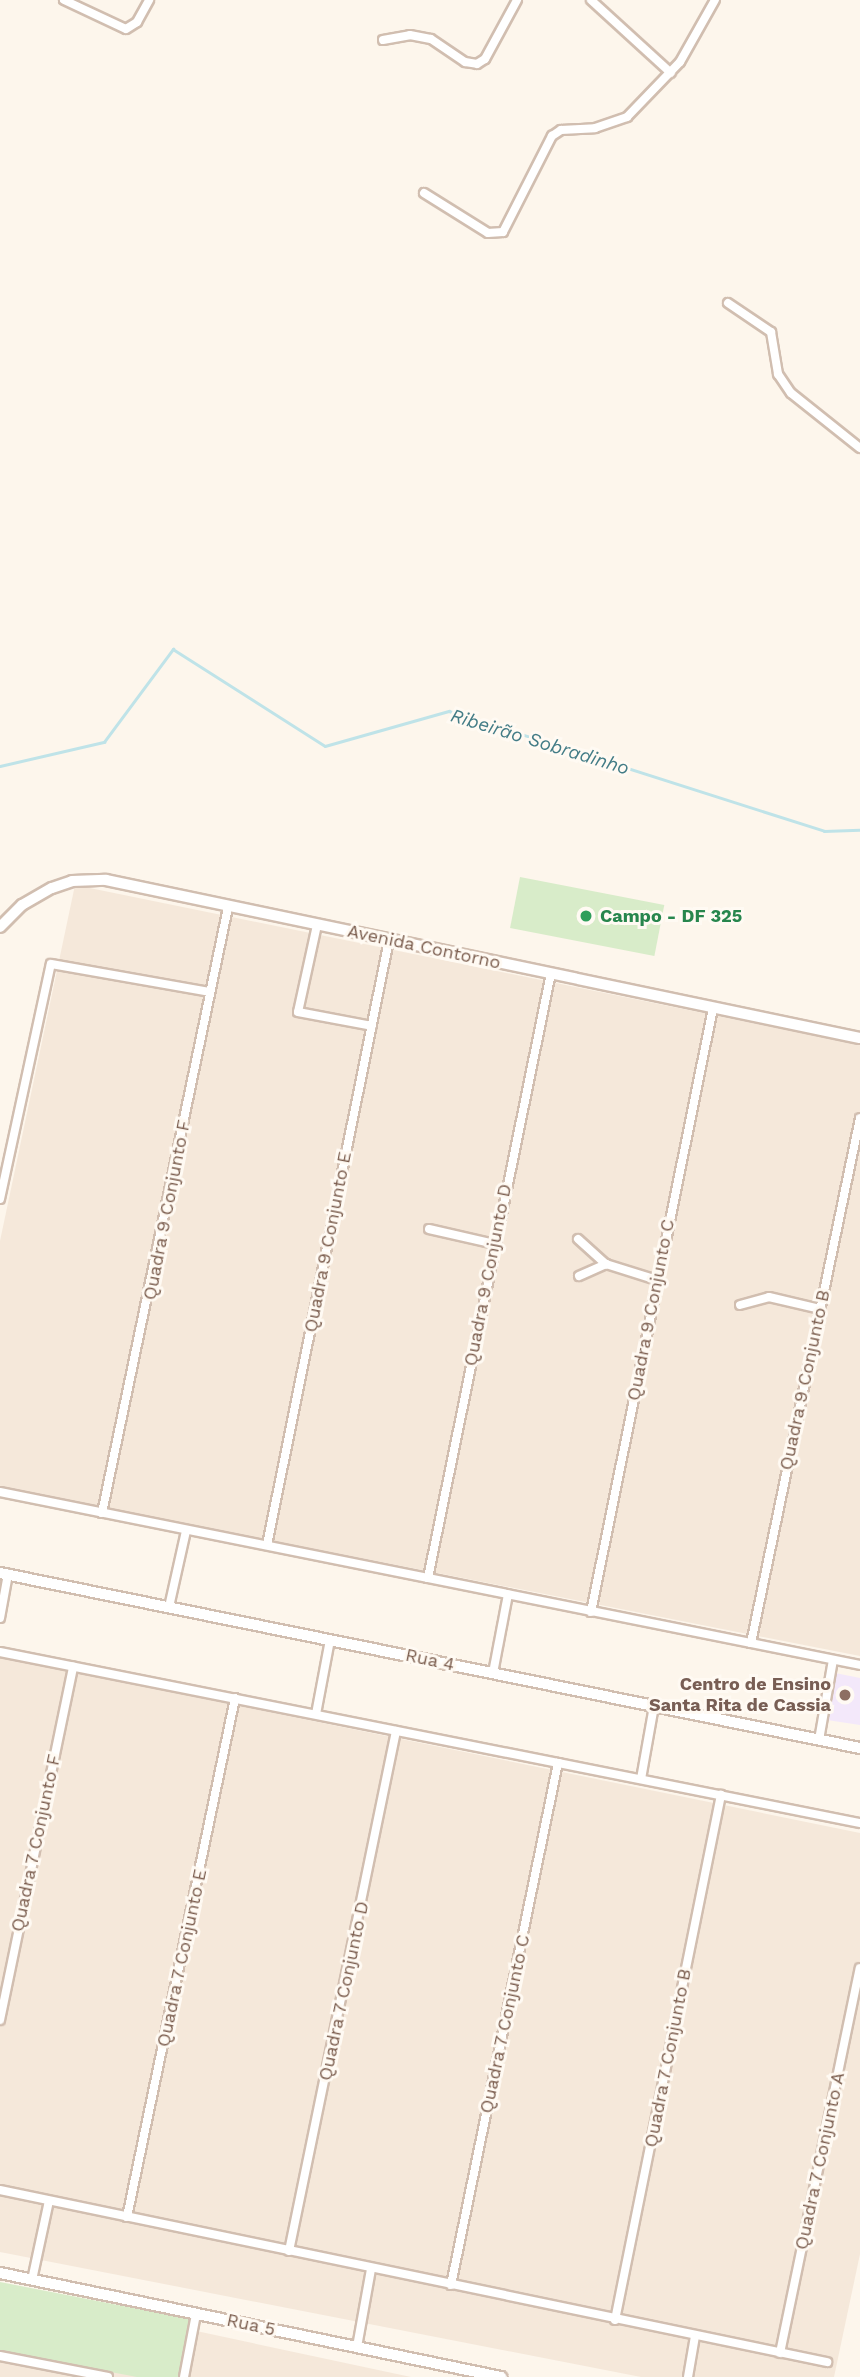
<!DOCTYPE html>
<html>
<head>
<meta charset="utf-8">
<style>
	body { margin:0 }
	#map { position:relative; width:860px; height:2377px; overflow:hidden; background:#fdf6ec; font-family:"Work Sans",sans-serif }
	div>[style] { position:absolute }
	.residential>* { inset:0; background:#f5e8da }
	.education>* { inset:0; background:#f3e8fa }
	.green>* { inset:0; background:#d8ecc9; transform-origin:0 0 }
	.stream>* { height:2.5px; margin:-1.25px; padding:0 1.25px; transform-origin:1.25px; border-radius:1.25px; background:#bfe3e8 }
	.roads { filter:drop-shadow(2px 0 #d1beb0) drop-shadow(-2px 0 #d1beb0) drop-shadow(0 2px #d1beb0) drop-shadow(0 -2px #d1beb0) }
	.street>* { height:8px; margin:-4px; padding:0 4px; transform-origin:4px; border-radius:4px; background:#fff }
	.secondary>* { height:10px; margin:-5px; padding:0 5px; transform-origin:5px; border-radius:5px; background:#fff }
	.dots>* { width:19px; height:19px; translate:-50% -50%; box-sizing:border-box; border:4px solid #fffaf3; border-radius:50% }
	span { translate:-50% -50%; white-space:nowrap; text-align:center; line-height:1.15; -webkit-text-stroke:6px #fffaf3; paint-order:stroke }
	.leisure-label { font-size:18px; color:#27864d; font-weight:700 }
	.left { translate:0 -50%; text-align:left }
	.street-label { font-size:18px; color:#7a5c4d }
	.education-label { font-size:18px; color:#785e54; font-weight:700 }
	.right { translate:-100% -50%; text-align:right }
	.water-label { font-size:19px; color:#437c86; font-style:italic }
</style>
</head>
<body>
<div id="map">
	<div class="residential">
		<div style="clip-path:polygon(75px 885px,860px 1045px,860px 1656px,0 1487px,0 1241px)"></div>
		<div style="clip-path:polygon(0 1657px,860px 1833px,860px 2254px,834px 2377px,641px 2377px,0 2252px)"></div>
		<div style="clip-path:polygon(0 2289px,411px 2377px,0 2377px)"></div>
	</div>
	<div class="education">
		<div style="clip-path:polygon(835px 1673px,860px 1678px,860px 1725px,827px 1720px)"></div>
	</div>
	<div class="green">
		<div style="left:520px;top:877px;width:147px;height:52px;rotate:11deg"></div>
		<div style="clip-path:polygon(0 2282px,190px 2319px,178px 2377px,137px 2377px,0 2351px)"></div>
	</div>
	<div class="stream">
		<div style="left:0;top:766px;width:107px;rotate:-13deg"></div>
		<div style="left:104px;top:742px;width:116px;rotate:-53.4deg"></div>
		<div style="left:173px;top:649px;width:180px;rotate:32.5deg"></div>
		<div style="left:325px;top:746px;width:129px;rotate:-15.8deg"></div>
		<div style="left:449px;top:711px;width:394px;rotate:17.7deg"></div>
		<div style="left:824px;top:831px;width:36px;rotate:-2deg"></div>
	</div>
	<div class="roads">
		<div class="street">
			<div style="left:64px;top:0;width:68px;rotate:25.1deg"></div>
			<div style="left:126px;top:29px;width:13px;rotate:-32deg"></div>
			<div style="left:137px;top:22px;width:25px;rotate:-61deg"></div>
			<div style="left:591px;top:0;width:108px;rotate:42.4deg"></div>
			<div style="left:383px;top:40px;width:27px;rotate:-10deg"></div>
			<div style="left:410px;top:35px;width:21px;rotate:11deg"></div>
			<div style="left:431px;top:39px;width:41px;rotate:34.1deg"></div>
			<div style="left:465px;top:62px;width:12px;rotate:9deg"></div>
			<div style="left:477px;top:64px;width:9px;rotate:-32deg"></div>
			<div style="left:485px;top:59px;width:67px;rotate:-61.5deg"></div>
			<div style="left:424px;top:193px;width:75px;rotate:32deg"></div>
			<div style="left:488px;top:233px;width:15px;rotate:-4deg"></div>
			<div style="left:503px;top:232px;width:108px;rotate:-63deg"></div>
			<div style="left:552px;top:136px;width:11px;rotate:-34deg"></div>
			<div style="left:561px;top:130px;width:34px;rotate:-3deg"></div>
			<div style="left:595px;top:128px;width:34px;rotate:-19deg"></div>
			<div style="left:627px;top:117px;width:76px;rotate:-46.1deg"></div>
			<div style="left:680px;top:62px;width:71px;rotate:-60.6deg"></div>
			<div style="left:728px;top:303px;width:52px;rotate:34deg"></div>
			<div style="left:771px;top:332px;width:43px;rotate:80.5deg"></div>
			<div style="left:778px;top:374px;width:23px;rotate:56deg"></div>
			<div style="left:791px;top:393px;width:88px;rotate:38.6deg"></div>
			<div style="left:317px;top:925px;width:89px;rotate:102.3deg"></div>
			<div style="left:298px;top:1012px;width:75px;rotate:10.7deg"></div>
			<div style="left:0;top:1199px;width:240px;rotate:-77.8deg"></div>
			<div style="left:51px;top:964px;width:161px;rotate:10deg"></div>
			<div style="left:429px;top:1229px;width:68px;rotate:12.8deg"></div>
			<div style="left:578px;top:1239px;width:38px;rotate:42deg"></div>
			<div style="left:606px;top:1264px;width:53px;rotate:17.4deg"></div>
			<div style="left:579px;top:1276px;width:30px;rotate:-24deg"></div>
			<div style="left:740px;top:1305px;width:30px;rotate:-15deg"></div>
			<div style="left:769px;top:1297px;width:52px;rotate:13.2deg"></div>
			<div style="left:0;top:1492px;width:877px;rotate:11.37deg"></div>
			<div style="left:102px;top:1513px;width:619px;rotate:-78.25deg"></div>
			<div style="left:267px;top:1545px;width:617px;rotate:-78.6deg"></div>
			<div style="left:428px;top:1578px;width:617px;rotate:-78.51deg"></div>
			<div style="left:169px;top:1607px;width:78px;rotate:-77.4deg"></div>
			<div style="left:591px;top:1612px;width:616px;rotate:-78.58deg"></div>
			<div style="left:0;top:1618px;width:45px;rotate:-79.7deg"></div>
			<div style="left:751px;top:1643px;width:536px;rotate:-78.27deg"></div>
			<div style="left:0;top:1652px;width:877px;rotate:11.25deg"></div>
			<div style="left:493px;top:1673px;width:80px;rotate:-79.2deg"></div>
			<div style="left:316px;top:1714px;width:75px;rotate:-79.3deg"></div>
			<div style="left:819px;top:1740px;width:81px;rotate:-80.1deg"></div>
			<div style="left:641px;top:1779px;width:74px;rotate:-79.9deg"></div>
			<div style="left:0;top:2020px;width:361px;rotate:-78.3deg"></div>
			<div style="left:0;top:2190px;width:845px;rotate:11.75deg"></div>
			<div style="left:127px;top:2217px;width:530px;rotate:-78.24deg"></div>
			<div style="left:289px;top:2251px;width:531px;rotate:-78.37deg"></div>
			<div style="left:32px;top:2280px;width:81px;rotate:-77.9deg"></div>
			<div style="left:451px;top:2285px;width:533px;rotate:-78.42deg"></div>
			<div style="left:615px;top:2320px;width:536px;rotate:-78.59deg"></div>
			<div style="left:357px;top:2347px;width:79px;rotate:-79.8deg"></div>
			<div style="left:780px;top:2353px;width:393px;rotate:-78.3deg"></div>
			<div style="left:0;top:2356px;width:110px;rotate:11deg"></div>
			<div style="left:184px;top:2377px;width:64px;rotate:-79.2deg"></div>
			<div style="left:688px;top:2377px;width:42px;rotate:-80.3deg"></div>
		</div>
		<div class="secondary">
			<div style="left:0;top:927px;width:31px;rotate:-45deg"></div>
			<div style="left:22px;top:905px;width:34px;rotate:-30deg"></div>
			<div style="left:52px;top:888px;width:21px;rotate:-19deg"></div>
			<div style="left:72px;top:881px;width:34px;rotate:-2deg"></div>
			<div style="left:106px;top:880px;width:770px;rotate:11.84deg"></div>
			<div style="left:0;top:1573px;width:878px;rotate:11.5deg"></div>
			<div style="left:0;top:2273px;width:512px;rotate:11.73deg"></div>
		</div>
	</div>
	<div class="dots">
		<div style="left:586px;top:916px;background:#2e9e5b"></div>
		<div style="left:845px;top:1695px;background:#8d6e63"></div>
	</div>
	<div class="leisure-label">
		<span class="left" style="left:600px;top:916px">Campo - DF 325</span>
	</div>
	<div class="street-label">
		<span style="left:424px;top:947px;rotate:12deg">Avenida Contorno</span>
		<span style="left:167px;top:1210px;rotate:-79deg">Quadra 9 Conjunto F</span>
		<span style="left:328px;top:1242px;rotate:-79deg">Quadra 9 Conjunto E</span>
		<span style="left:488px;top:1275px;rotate:-79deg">Quadra 9 Conjunto D</span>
		<span style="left:651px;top:1310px;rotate:-79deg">Quadra 9 Conjunto C</span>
		<span style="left:805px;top:1380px;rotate:-78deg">Quadra 9 Conjunto B</span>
		<span style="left:430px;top:1660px;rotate:12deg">Rua 4</span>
		<span style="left:36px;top:1843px;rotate:-78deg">Quadra 7 Conjunto F</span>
		<span style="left:182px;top:1958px;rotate:-78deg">Quadra 7 Conjunto E</span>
		<span style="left:344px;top:1991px;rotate:-78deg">Quadra 7 Conjunto D</span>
		<span style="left:505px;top:2024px;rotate:-78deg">Quadra 7 Conjunto C</span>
		<span style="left:668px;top:2058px;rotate:-79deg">Quadra 7 Conjunto B</span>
		<span style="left:820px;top:2161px;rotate:-78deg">Quadra 7 Conjunto A</span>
		<span style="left:251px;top:2325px;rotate:12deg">Rua 5</span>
	</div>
	<div class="education-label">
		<span class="right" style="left:831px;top:1695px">Centro de Ensino<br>Santa Rita de Cassia</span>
	</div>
	<div class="water-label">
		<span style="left:540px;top:742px;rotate:17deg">Ribeirão Sobradinho</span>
	</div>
</div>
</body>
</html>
